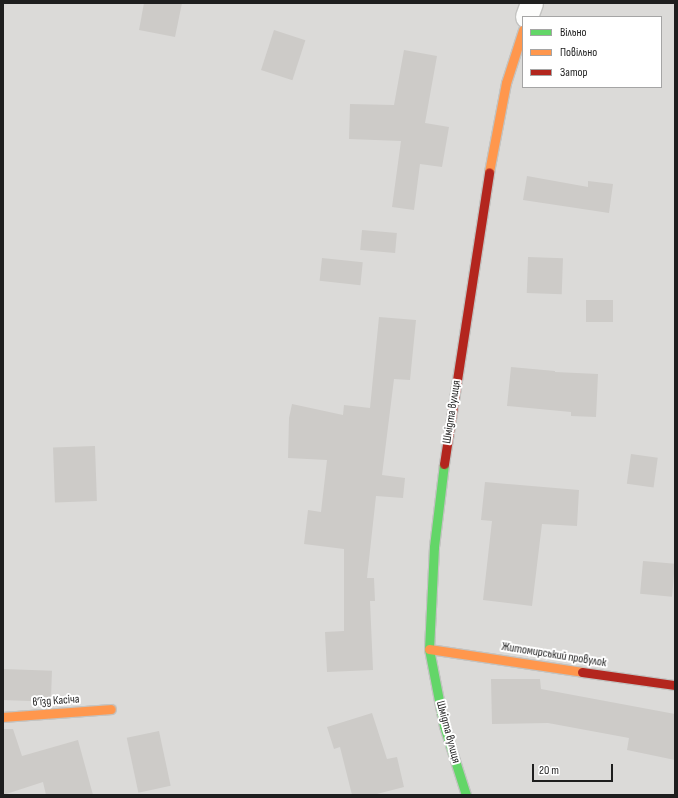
<!DOCTYPE html>
<html>
<head>
<meta charset="utf-8">
<style>
	body { margin:0 }
	#map { position:relative; width:678px; height:798px; overflow:hidden; background:#ecebe7; font-family:"Sofia Sans Condensed",sans-serif }
	div>[style] { position:absolute }
	.residential>* { inset:0; background:#dbdad8 }
	.building>* { inset:0; background:#cdcbc8; transform-origin:0 0 }
	.roads { filter:drop-shadow(1px 0 #c3c3c1) drop-shadow(-1px 0 #c3c3c1) drop-shadow(0 1px #c3c3c1) drop-shadow(0 -1px #c3c3c1) }
	.street>* { height:22px; margin:-11px; padding:0 11px; transform-origin:11px; border-radius:11px; background:#fcfcfb }
	.fast>* { height:9px; margin:-4.5px; padding:0 4.5px; transform-origin:4.5px; border-radius:4.5px; background:#63d668 }
	.slow>* { height:9px; margin:-4.5px; padding:0 4.5px; transform-origin:4.5px; border-radius:4.5px; background:#ff974d }
	.jam>* { height:9px; margin:-4.5px; padding:0 4.5px; transform-origin:4.5px; border-radius:4.5px; background:#b3261e }
	span { translate:-50% -50%; white-space:nowrap; text-align:center; line-height:1.15; -webkit-text-stroke:4px #fff; paint-order:stroke }
	.street-label { font-size:12px; color:#1e1e1e }
	.frame { position:absolute; inset:0; border:4px solid #1e1e1e; pointer-events:none }
	.legend { position:absolute; left:522px; top:16px; width:140px; height:72px; box-sizing:border-box; background:#fff; border:1px solid #a5a5a5; margin:0; padding:5px 7px; list-style:none; font-size:12px; color:#1e1e1e }
	.legend li { display:flex; align-items:center; gap:8px; height:20px }
	.legend b { width:20px; border:1px solid #a5a5a5 }
	.scale { position:absolute; left:532px; top:764px; width:81px; height:18px; box-sizing:border-box; border:2px solid #1e1e1e; border-top:0; padding-left:5px; font-size:12px; line-height:14px; white-space:nowrap; color:#1e1e1e; -webkit-text-stroke:3px #fff; paint-order:stroke }
</style>
</head>
<body>
<div id="map">
	<div class="residential">
		<div style="clip-path:polygon(evenodd,3px 3px,675px 3px,675px 795px,3px 795px,3px 3px,523px 17px,661px 17px,661px 87px,523px 87px,523px 17px)"></div>
	</div>
	<div class="building">
		<div style="clip-path:polygon(144px 3px,182px 3px,175px 37px,139px 30px)"></div>
		<div style="left:274px;top:30px;width:33px;height:42px;rotate:18deg"></div>
		<div style="clip-path:polygon(404px 50px,437px 56px,425px 123px,449px 127px,442px 167px,420px 164px,414px 210px,392px 207px,401px 141px,349px 139px,350px 104px,394px 105px)"></div>
		<div style="clip-path:polygon(527px 176px,588px 187px,588px 181px,613px 184px,609px 213px,523px 200px)"></div>
		<div style="left:362px;top:230px;width:35px;height:20px;rotate:5deg"></div>
		<div style="left:528px;top:257px;width:35px;height:36px;rotate:2deg"></div>
		<div style="left:322px;top:258px;width:41px;height:23px;rotate:6deg"></div>
		<div style="left:613px;top:300px;width:22px;height:27px;rotate:90deg"></div>
		<div style="clip-path:polygon(379px 317px,416px 320px,410px 380px,394px 379px,382px 475px,405px 478px,403px 498px,376px 496px,367px 578px,374px 578px,375px 601px,370px 601px,373px 670px,327px 672px,325px 632px,344px 631px,344px 549px,304px 544px,308px 510px,321px 512px,327px 460px,288px 458px,289px 418px,292px 404px,343px 415px,344px 405px,370px 408px)"></div>
		<div style="clip-path:polygon(511px 367px,555px 371px,555px 372px,598px 374px,596px 417px,571px 416px,571px 412px,507px 406px)"></div>
		<div style="left:95px;top:446px;width:55px;height:42px;rotate:88deg"></div>
		<div style="left:631px;top:454px;width:27px;height:30px;rotate:8deg"></div>
		<div style="clip-path:polygon(485px 482px,579px 490px,577px 526px,542px 524px,532px 606px,483px 600px,492px 521px,481px 520px)"></div>
		<div style="left:643px;top:561px;width:32px;height:33px;rotate:5deg"></div>
		<div style="left:3px;top:669px;width:49px;height:31px;rotate:2deg"></div>
		<div style="clip-path:polygon(491px 679px,540px 679px,541px 689px,675px 714px,675px 760px,627px 750px,629px 738px,548px 723px,492px 724px)"></div>
		<div style="clip-path:polygon(372px 713px,387px 759px,397px 757px,404px 787px,373px 795px,352px 795px,340px 747px,334px 749px,327px 727px)"></div>
		<div style="clip-path:polygon(3px 729px,13px 729px,22px 756px,78px 740px,93px 795px,46px 795px,43px 782px,3px 795px)"></div>
		<div style="left:159px;top:731px;width:56px;height:33px;rotate:78deg"></div>
	</div>
	<div class="roads">
		<div class="street">
			<div style="left:527px;top:17px;width:15px;rotate:-70deg"></div>
		</div>
		<div class="fast">
			<div style="left:444px;top:464px;width:84px;rotate:96.9deg"></div>
			<div style="left:434px;top:547px;width:102px;rotate:92.8deg"></div>
			<div style="left:429px;top:649px;width:78px;rotate:79deg"></div>
			<div style="left:444px;top:726px;width:72px;rotate:72.3deg"></div>
		</div>
		<div class="slow">
			<div style="left:489px;top:172px;width:91px;rotate:-79.2deg"></div>
			<div style="left:506px;top:83px;width:56px;rotate:-72.2deg"></div>
			<div style="left:429px;top:649px;width:155px;rotate:8.5deg"></div>
			<div style="left:3px;top:717px;width:108px;rotate:-4.2deg"></div>
		</div>
		<div class="jam">
			<div style="left:444px;top:464px;width:295px;rotate:-81.2deg"></div>
			<div style="left:582px;top:672px;width:94px;rotate:8deg"></div>
		</div>
	</div>
	<div class="street-label">
		<span style="left:452px;top:412px;rotate:-81deg">Шмідта вулиця</span>
		<span style="left:554px;top:655px;rotate:9deg">Житомирський провулок</span>
		<span style="left:56px;top:701px;rotate:-4deg">в’їзд Касіча</span>
		<span style="left:448px;top:732px;rotate:75deg">Шмідта вулиця</span>
	</div>
	<div class="frame"></div>
	<ul class="legend">
	<li><b style="height:5px;background:#63d668"></b>Вільно</li>
	<li><b style="height:5px;background:#ff974d"></b>Повільно</li>
	<li><b style="height:5px;background:#b3261e"></b>Затор</li>
	</ul>
	<div class="scale">20 m</div>
</div>
</body>
</html>
